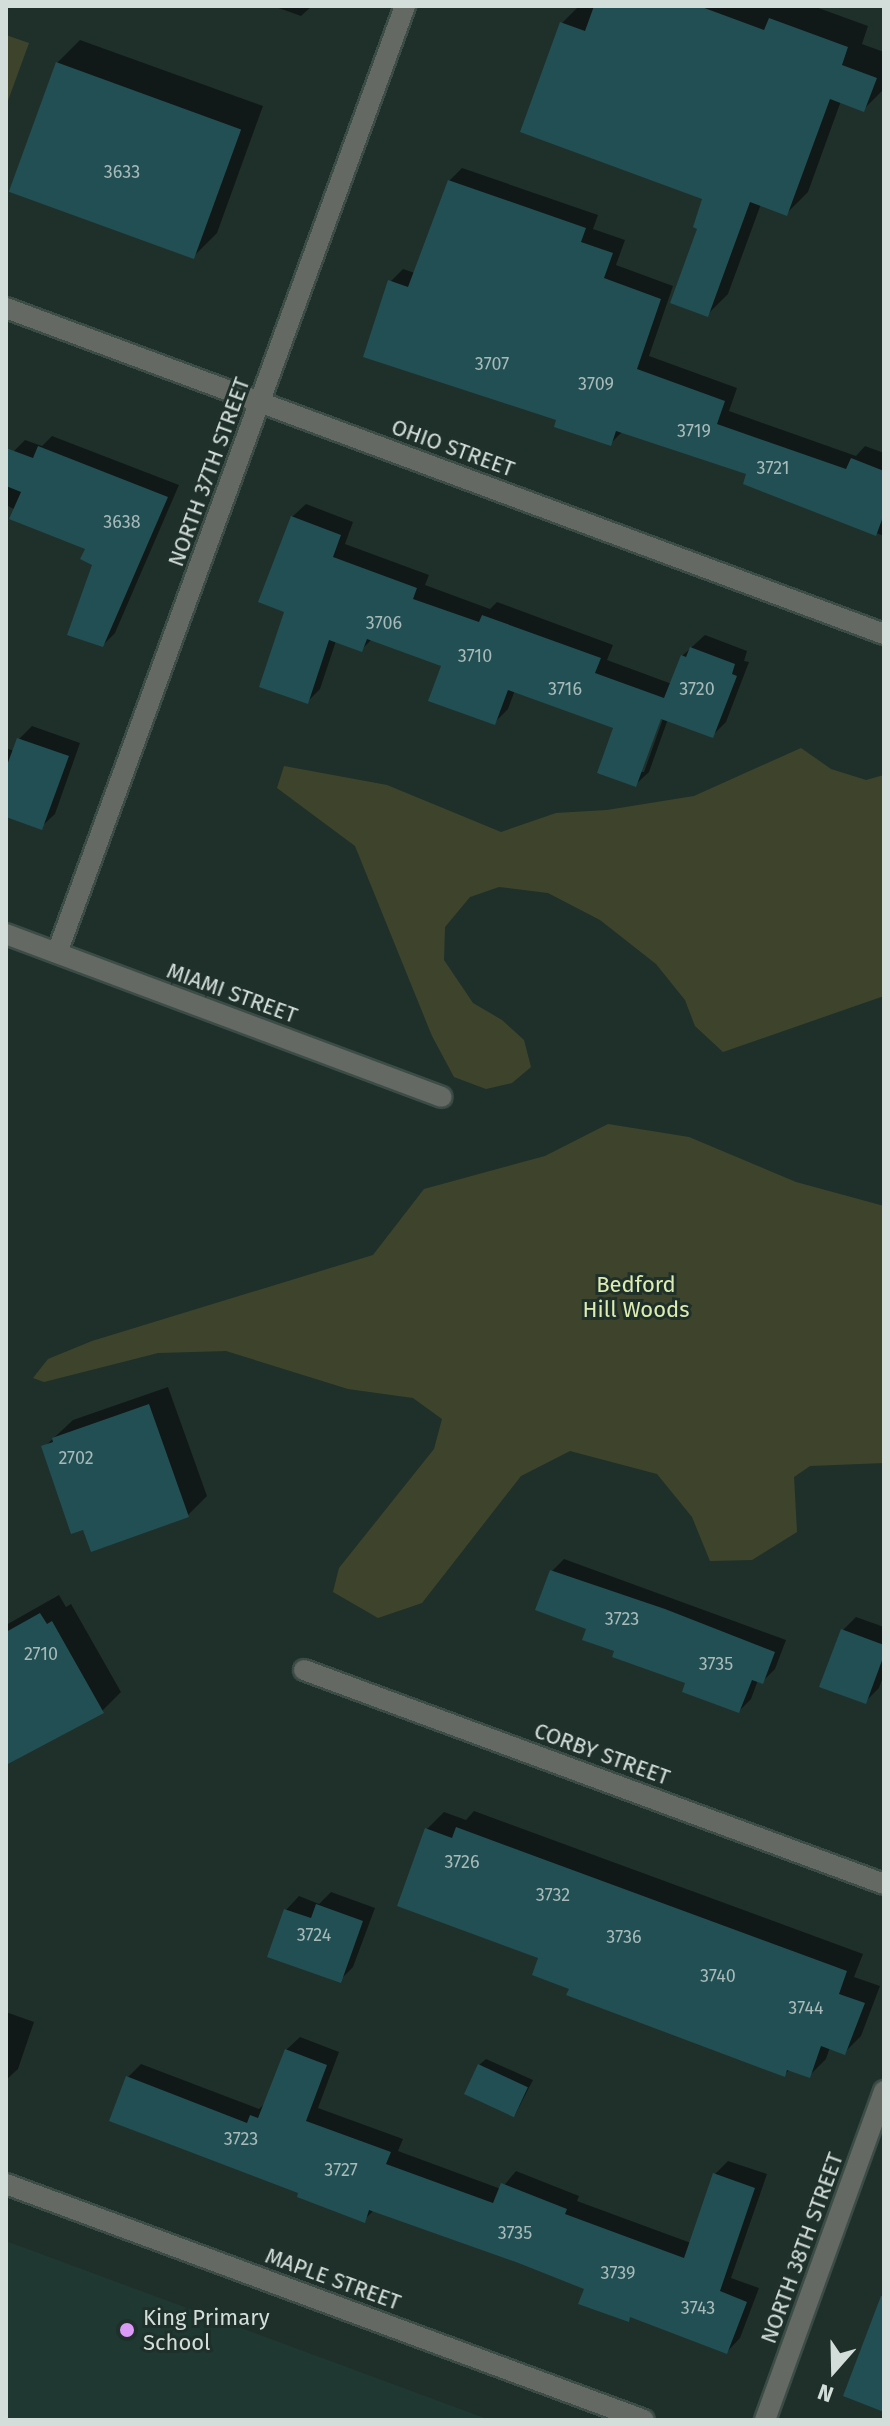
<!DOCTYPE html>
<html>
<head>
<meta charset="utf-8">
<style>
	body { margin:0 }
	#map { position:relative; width:890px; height:2426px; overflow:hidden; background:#1f302b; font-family:"Fira Sans",sans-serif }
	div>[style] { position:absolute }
	.built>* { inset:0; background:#1f3932 }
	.green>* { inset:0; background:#3e442c }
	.shadow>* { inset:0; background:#0007 }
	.building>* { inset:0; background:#224f53; transform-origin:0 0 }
	.roads { filter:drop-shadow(2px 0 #3c4c47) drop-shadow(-2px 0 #3c4c47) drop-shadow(0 2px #3c4c47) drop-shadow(0 -2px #3c4c47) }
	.street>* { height:20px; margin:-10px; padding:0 10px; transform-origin:10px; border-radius:10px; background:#646964 }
	.dots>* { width:22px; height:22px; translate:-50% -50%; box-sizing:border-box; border:4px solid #1f302b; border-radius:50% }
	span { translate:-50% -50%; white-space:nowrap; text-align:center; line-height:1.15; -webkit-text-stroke:6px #1f302b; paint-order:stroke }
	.number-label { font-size:18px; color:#a7bab8 }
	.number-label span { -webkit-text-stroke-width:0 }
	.street-label { font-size:22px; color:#d3deda }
	.park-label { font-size:22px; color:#ddecb0 }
	.poi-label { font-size:22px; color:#d3deda }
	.left { translate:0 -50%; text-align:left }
	.frame { position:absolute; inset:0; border:8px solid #d3deda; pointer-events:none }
	.north { position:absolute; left:794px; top:2330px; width:80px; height:80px; -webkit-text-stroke:6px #1f302b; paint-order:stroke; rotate:200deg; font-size:22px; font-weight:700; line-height:32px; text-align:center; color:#d3deda }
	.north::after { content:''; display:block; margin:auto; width:28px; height:36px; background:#d3deda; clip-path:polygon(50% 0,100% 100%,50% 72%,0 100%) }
</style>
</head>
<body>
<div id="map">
	<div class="built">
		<div style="clip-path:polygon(6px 2241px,490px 2420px,6px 2420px)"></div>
	</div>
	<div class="green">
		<div style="clip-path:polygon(6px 35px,29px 43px,6px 106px)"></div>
		<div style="clip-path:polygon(801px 748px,831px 769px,866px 780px,884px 775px,884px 996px,723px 1052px,695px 1026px,685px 1000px,656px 964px,600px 920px,548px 893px,499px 887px,470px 897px,445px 927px,444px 960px,473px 1003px,502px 1020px,524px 1040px,531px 1067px,512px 1083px,486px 1089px,454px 1077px,432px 1036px,355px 846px,277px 788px,284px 766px,387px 785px,501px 832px,556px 813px,607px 810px,694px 796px)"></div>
		<div style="clip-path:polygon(608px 1124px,689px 1137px,796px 1182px,884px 1206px,884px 1463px,810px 1466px,794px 1477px,797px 1532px,752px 1560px,710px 1561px,692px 1517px,657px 1474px,570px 1451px,521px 1476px,422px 1603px,378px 1618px,333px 1592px,339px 1568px,434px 1449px,442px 1419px,413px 1398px,348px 1389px,226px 1351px,158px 1353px,44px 1382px,33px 1378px,48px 1359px,92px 1341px,373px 1255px,424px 1189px,545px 1156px)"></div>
	</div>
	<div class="shadow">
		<div style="clip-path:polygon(273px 6px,312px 6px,301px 16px)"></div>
		<div style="clip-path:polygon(579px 6px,813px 6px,868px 26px,862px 44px,884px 52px,884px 89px,864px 109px,841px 101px,808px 192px,787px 213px,761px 204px,728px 294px,707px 315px,700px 228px,705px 198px,562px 23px)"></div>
		<div style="clip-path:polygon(80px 40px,263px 106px,217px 233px,193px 257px,57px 63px)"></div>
		<div style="clip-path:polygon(462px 168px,598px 215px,593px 229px,625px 240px,616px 265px,673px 286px,649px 356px,737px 388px,729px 411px,856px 456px,865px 446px,884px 453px,884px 536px,745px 483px,749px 473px,623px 431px,610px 444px,558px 419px,390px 282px,403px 269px,415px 273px,449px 181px)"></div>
		<div style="clip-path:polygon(52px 436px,179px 485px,115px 633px,103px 645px,94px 563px,87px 547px,6px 505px,6px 450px,13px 452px,25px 440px,42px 446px)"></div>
		<div style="clip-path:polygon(evenodd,306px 504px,353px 522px,345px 544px,429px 575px,425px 585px,490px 609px,497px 602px,613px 645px,607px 660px,672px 684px,682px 656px,705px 635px,747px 651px,744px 661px,749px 662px,726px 722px,712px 736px,668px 719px,649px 772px,635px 785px,616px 727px,515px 690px,508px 709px,494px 723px,444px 665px,372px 639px,361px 650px,336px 641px,320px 689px,307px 702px,286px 611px,292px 517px,306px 504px,662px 709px,666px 710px,644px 772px,639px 772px,662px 709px)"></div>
		<div style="clip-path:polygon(32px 726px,80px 743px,55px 814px,41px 827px,6px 814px,6px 748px,14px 751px,19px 739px)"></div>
		<div style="clip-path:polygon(168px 1387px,207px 1496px,188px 1515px,84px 1528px,44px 1447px,73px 1420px)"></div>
		<div style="clip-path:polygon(564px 1559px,786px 1640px,775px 1669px,763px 1681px,758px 1680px,751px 1699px,739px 1711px,688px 1682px,617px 1650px,589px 1628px,552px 1571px)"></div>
		<div style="clip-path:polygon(59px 1595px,66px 1607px,71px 1604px,121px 1692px,102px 1711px,6px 1763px,6px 1625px)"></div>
		<div style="clip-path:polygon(856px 1617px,884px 1627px,884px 1674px,879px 1688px,866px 1701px,843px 1630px)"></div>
		<div style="clip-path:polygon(474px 1811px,863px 1954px,854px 1977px,880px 1986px,861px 2036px,844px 2053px,830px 2047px,826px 2059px,809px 2076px,790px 2069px,784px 2075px,571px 1988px,427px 1829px,444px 1812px,466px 1820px)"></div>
		<div style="clip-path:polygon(331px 1892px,375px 1908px,353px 1967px,340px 1980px,286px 1910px,299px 1896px,319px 1904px)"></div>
		<div style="clip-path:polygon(6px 2012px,34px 2022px,18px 2069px,6px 2080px)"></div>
		<div style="clip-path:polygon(300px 2037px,339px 2052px,318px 2108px,403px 2139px,398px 2151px,501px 2189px,516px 2171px,579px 2196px,577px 2201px,691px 2243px,715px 2174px,728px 2161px,767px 2174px,731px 2278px,759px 2288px,740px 2338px,727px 2352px,632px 2315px,628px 2319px,586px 2288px,517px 2260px,374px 2210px,364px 2220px,301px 2191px,128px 2077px,141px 2064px,259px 2109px,265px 2103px,286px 2050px)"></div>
		<div style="clip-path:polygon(486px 2059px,533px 2080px,515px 2115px,479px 2065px)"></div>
	</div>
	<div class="building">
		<div style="clip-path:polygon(594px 6px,699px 6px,764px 30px,769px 18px,848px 47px,842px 65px,877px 78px,864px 112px,830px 99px,787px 216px,750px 202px,708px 317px,670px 303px,697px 229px,693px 227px,702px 199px,520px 132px,560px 22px,585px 31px)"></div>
		<div style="left:56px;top:62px;width:197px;height:138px;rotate:20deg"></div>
		<div style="clip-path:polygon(448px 180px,586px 228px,581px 242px,613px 253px,604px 278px,661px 299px,637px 369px,725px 401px,717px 424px,846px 469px,851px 458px,884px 471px,884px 514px,876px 536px,743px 484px,746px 474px,616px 431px,611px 446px,554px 427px,556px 420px,363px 357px,388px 280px,408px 287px)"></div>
		<div style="clip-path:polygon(38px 446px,168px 497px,103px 647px,67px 635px,92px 565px,80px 559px,85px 549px,9px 519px,21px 492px,6px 486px,6px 448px,33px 458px)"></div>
		<div style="clip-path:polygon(291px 516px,341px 535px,333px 557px,417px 588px,413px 599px,479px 622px,482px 615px,601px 658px,595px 673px,664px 698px,681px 655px,686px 657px,690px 647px,735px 664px,732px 674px,737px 676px,713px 738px,661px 719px,636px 787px,597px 773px,613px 728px,508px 690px,495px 725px,428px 701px,441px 666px,367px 639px,362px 652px,329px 640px,308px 704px,259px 687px,284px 612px,258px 602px)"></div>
		<div style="clip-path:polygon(17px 738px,69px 756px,42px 830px,6px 817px,6px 768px)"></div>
		<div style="clip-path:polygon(149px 1404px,189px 1517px,91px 1552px,83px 1530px,71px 1534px,41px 1446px,53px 1442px,52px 1438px)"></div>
		<div style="clip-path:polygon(550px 1570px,665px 1609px,775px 1652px,763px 1684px,752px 1680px,739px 1713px,682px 1692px,685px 1683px,612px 1657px,614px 1651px,582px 1640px,586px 1629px,535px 1610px)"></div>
		<div style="clip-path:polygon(40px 1613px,47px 1624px,52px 1621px,104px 1713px,6px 1765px,6px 1632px)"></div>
		<div style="clip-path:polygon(841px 1629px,884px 1645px,884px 1655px,866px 1704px,819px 1687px)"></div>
		<div style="clip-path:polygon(456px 1827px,847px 1971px,839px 1994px,865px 2003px,845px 2055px,821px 2046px,810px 2078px,787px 2070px,785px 2077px,566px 1995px,569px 1989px,532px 1975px,538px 1958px,397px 1906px,425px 1828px,452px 1838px)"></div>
		<div style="clip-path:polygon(316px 1904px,363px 1921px,341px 1983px,267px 1957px,284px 1909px,311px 1918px)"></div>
		<div style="clip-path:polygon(285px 2049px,327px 2065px,306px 2121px,391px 2152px,386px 2164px,493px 2203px,501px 2183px,567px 2209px,565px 2214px,684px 2258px,713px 2173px,755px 2188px,720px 2291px,747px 2302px,727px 2354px,630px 2317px,629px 2322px,578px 2304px,584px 2289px,516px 2262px,369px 2210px,365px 2223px,297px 2197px,298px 2193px,109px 2121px,126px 2076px,247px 2123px,250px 2115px,258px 2118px)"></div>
		<div style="left:478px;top:2064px;width:55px;height:33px;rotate:25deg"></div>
		<div style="clip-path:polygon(881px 2296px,884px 2296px,884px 2412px,843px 2396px)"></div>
	</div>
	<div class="roads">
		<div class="street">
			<div style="left:6px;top:308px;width:937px;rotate:20.37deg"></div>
			<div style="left:6px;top:934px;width:465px;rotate:20.5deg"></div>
			<div style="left:57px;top:953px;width:1009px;rotate:-69.82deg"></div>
			<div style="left:304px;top:1670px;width:618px;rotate:20.25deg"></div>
			<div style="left:6px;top:2184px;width:680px;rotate:20.3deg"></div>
			<div style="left:765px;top:2420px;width:350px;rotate:-70.1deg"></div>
		</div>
	</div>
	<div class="dots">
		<div style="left:127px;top:2330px;background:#da9af6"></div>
	</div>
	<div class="number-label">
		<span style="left:122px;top:172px">3633</span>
		<span style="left:492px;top:364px">3707</span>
		<span style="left:596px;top:384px">3709</span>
		<span style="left:694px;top:431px">3719</span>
		<span style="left:773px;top:468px">3721</span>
		<span style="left:122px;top:522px">3638</span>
		<span style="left:384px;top:623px">3706</span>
		<span style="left:475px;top:656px">3710</span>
		<span style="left:565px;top:689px">3716</span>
		<span style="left:697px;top:689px">3720</span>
		<span style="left:76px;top:1458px">2702</span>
		<span style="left:622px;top:1619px">3723</span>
		<span style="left:41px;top:1654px">2710</span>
		<span style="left:716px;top:1664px">3735</span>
		<span style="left:462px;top:1862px">3726</span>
		<span style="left:553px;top:1895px">3732</span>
		<span style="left:314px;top:1935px">3724</span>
		<span style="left:624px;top:1937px">3736</span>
		<span style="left:718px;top:1976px">3740</span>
		<span style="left:806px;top:2008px">3744</span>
		<span style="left:241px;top:2139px">3723</span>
		<span style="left:341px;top:2170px">3727</span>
		<span style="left:515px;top:2233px">3735</span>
		<span style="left:618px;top:2273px">3739</span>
		<span style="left:698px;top:2308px">3743</span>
	</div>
	<div class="street-label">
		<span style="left:453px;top:448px;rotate:20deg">OHIO STREET</span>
		<span style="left:209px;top:472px;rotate:-70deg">NORTH 37TH STREET</span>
		<span style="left:232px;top:993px;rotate:20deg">MIAMI STREET</span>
		<span style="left:602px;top:1754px;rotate:20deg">CORBY STREET</span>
		<span style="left:802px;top:2248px;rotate:-70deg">NORTH 38TH STREET</span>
		<span style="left:333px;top:2279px;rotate:20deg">MAPLE STREET</span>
	</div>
	<div class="park-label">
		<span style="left:636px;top:1297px">Bedford<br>Hill Woods</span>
	</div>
	<div class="poi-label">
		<span class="left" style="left:143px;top:2330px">King Primary<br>School</span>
	</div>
	<div class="frame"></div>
	<div class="north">N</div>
</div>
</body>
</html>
